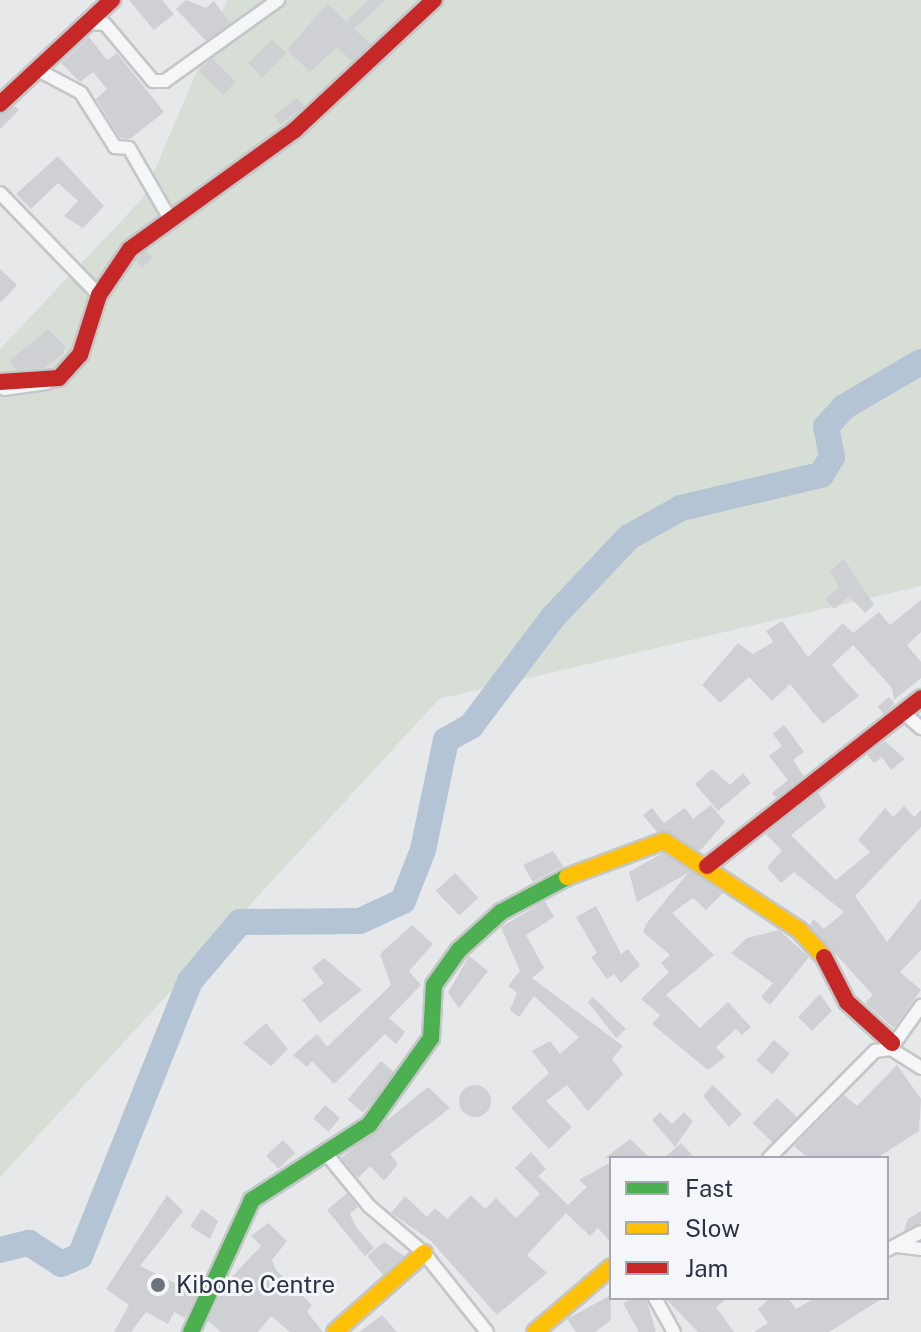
<!DOCTYPE html>
<html>
<head>
<meta charset="utf-8">
<style>
	body { margin:0 }
	#map { position:relative; width:921px; height:1332px; overflow:hidden; background:#e6e8ea; font-family:"Public Sans",sans-serif }
	div>[style] { position:absolute }
	.green>* { inset:0; background:#d6ded6 }
	.river>* { height:26px; margin:-13px; padding:0 13px; transform-origin:13px; border-radius:13px; background:#b4c4d5 }
	.building>* { inset:0; background:#ced0d3; transform-origin:0 0 }
	.round { border-radius:50% }
	.roads { filter:drop-shadow(2px 0 #c4c6c8) drop-shadow(-2px 0 #c4c6c8) drop-shadow(0 2px #c4c6c8) drop-shadow(0 -2px #c4c6c8) }
	.street>* { height:12px; margin:-6px; padding:0 6px; transform-origin:6px; border-radius:6px; background:#f5f6f7 }
	.fast>* { height:16px; margin:-8px; padding:0 8px; transform-origin:8px; border-radius:8px; background:#4caf50 }
	.slow>* { height:16px; margin:-8px; padding:0 8px; transform-origin:8px; border-radius:8px; background:#ffc107 }
	.jam>* { height:16px; margin:-8px; padding:0 8px; transform-origin:8px; border-radius:8px; background:#c62828 }
	.dots>* { width:22px; height:22px; translate:-50% -50%; box-sizing:border-box; border:4px solid #f4f6f9; border-radius:50% }
	span { translate:-50% -50%; white-space:nowrap; text-align:center; line-height:1.15; -webkit-text-stroke:6px #f4f6f9; paint-order:stroke }
	.poi-label { font-size:24px; color:#2b3445 }
	.left { translate:0 -50%; text-align:left }
	.legend { position:absolute; left:609px; top:1156px; width:280px; height:144px; box-sizing:border-box; background:#f4f6f9; border:2px solid #a4a8b1; margin:0; padding:10px 14px; list-style:none; font-size:24px; color:#2b3445 }
	.legend li { display:flex; align-items:center; gap:16px; height:40px }
	.legend b { width:40px; border:2px solid #a4a8b1 }
</style>
</head>
<body>
<div id="map">
	<div class="green">
		<div style="clip-path:polygon(227px 0,921px 0,921px 586px,439px 699px,0 1177px,0 349px,143px 198px)"></div>
	</div>
	<div class="river">
		<div style="left:0;top:1250px;width:30px;rotate:-14deg"></div>
		<div style="left:29px;top:1243px;width:38px;rotate:33deg"></div>
		<div style="left:61px;top:1264px;width:21px;rotate:-23deg"></div>
		<div style="left:80px;top:1256px;width:296px;rotate:-68.2deg"></div>
		<div style="left:190px;top:981px;width:77px;rotate:-49.7deg"></div>
		<div style="left:240px;top:922px;width:120px;rotate:-0.5deg"></div>
		<div style="left:360px;top:921px;width:47px;rotate:-24.9deg"></div>
		<div style="left:403px;top:901px;width:55px;rotate:-68.6deg"></div>
		<div style="left:423px;top:850px;width:112px;rotate:-78.2deg"></div>
		<div style="left:446px;top:740px;width:29px;rotate:-29deg"></div>
		<div style="left:471px;top:726px;width:136px;rotate:-53deg"></div>
		<div style="left:553px;top:617px;width:110px;rotate:-46.5deg"></div>
		<div style="left:629px;top:537px;width:60px;rotate:-29.1deg"></div>
		<div style="left:681px;top:508px;width:144px;rotate:-13.3deg"></div>
		<div style="left:821px;top:475px;width:21px;rotate:-59deg"></div>
		<div style="left:832px;top:457px;width:31px;rotate:-101deg"></div>
		<div style="left:826px;top:427px;width:27px;rotate:-48deg"></div>
		<div style="left:844px;top:407px;width:89px;rotate:-30.3deg"></div>
	</div>
	<div class="building">
		<div style="clip-path:polygon(129px 0,162px 0,174px 14px,154px 30px)"></div>
		<div style="clip-path:polygon(186px 0,206px 8px,214px 1px,230px 23px,206px 41px,176px 9px)"></div>
		<div style="clip-path:polygon(369px 0,386px 0,354px 29px,371px 44px,352px 61px,337px 47px,310px 72px,287px 50px,327px 4px,346px 21px)"></div>
		<div style="clip-path:polygon(89px 37px,107px 60px,117px 53px,164px 112px,130px 139px,120px 138px,96px 99px,107px 89px,93px 72px,80px 82px,61px 63px)"></div>
		<div style="left:272px;top:39px;width:20px;height:34px;rotate:45deg"></div>
		<div style="left:212px;top:58px;width:34px;height:18px;rotate:45deg"></div>
		<div style="left:297px;top:98px;width:11px;height:29px;rotate:52deg"></div>
		<div style="clip-path:polygon(14px 106px,19px 110px,0 129px,0 115px)"></div>
		<div style="clip-path:polygon(58px 156px,104px 206px,83px 228px,64px 216px,78px 201px,58px 183px,31px 209px,16px 194px)"></div>
		<div style="clip-path:polygon(146px 251px,152px 258px,142px 268px,136px 260px)"></div>
		<div style="clip-path:polygon(0 269px,17px 285px,0 303px)"></div>
		<div style="clip-path:polygon(48px 329px,65px 346px,63px 354px,44px 368px,16px 370px,9px 361px)"></div>
		<div style="clip-path:polygon(844px 559px,874px 605px,865px 613px,849px 596px,834px 609px,825px 599px,839px 587px,830px 571px)"></div>
		<div style="clip-path:polygon(921px 600px,921px 632px,907px 645px,921px 662px,921px 678px,894px 700px,892px 688px,853px 645px,832px 665px,859px 696px,823px 724px,790px 684px,772px 701px,749px 677px,720px 703px,702px 685px,738px 643px,753px 654px,773px 642px,766px 631px,782px 621px,808px 657px,843px 623px,853px 633px,879px 612px,890px 625px)"></div>
		<div style="left:889px;top:697px;width:9px;height:15px;rotate:49deg"></div>
		<div style="clip-path:polygon(784px 725px,804px 752px,793px 760px,804px 776px,776px 798px,772px 793px,788px 780px,769px 756px,782px 746px,773px 734px)"></div>
		<div style="clip-path:polygon(885px 741px,905px 759px,891px 770px,882px 757px,874px 763px,867px 755px)"></div>
		<div style="clip-path:polygon(712px 769px,730px 785px,743px 773px,751px 783px,718px 811px,695px 784px)"></div>
		<div style="clip-path:polygon(818px 792px,826px 807px,791px 835px,836px 880px,870px 852px,858px 840px,885px 808px,893px 817px,904px 806px,914px 817px,921px 810px,921px 827px,855px 896px,887px 942px,921px 899px,921px 950px,900px 972px,921px 990px,894px 1028px,865px 1003px,873px 995px,809px 925px,814px 919px,824px 929px,844px 912px,794px 872px,781px 883px,767px 867px,782px 851px,766px 834px)"></div>
		<div style="clip-path:polygon(711px 805px,725px 822px,700px 851px,657px 832px,643px 815px,652px 808px,664px 823px,685px 808px,693px 819px)"></div>
		<div style="clip-path:polygon(553px 851px,563px 866px,533px 882px,523px 865px)"></div>
		<div style="clip-path:polygon(663px 853px,723px 893px,706px 910px,693px 898px,672px 913px,714px 955px,666px 995px,700px 1028px,728px 1002px,751px 1027px,742px 1035px,736px 1029px,716px 1047px,725px 1057px,708px 1070px,652px 1024px,660px 1015px,641px 999px,669px 972px,661px 963px,670px 955px,643px 932px,646px 924px,688px 873px,637px 902px,629px 872px)"></div>
		<div style="left:455px;top:873px;width:34px;height:26px;rotate:47deg"></div>
		<div style="clip-path:polygon(545px 901px,554px 917px,526px 935px,544px 968px,532px 978px,623px 1046px,612px 1059px,623px 1074px,588px 1111px,567px 1085px,546px 1101px,572px 1127px,549px 1149px,511px 1108px,549px 1073px,532px 1051px,550px 1041px,560px 1054px,579px 1037px,534px 996px,519px 1017px,510px 1010px,517px 993px,508px 986px,520px 971px,501px 927px)"></div>
		<div style="clip-path:polygon(596px 906px,621px 954px,628px 949px,640px 965px,621px 983px,614px 974px,607px 979px,591px 957px,597px 953px,576px 917px)"></div>
		<div style="clip-path:polygon(412px 925px,433px 944px,409px 971px,421px 985px,389px 1018px,405px 1032px,396px 1044px,385px 1034px,334px 1084px,312px 1061px,307px 1067px,293px 1055px,317px 1034px,327px 1047px,391px 985px,380px 954px)"></div>
		<div style="clip-path:polygon(779px 930px,809px 957px,770px 1005px,761px 997px,773px 983px,731px 953px,747px 938px)"></div>
		<div style="clip-path:polygon(469px 956px,488px 971px,459px 1008px,448px 993px)"></div>
		<div style="clip-path:polygon(324px 958px,362px 990px,320px 1023px,302px 1000px,324px 983px,312px 968px)"></div>
		<div style="clip-path:polygon(820px 994px,832px 1011px,812px 1031px,798px 1017px)"></div>
		<div style="clip-path:polygon(593px 997px,626px 1029px,616px 1038px,588px 1002px)"></div>
		<div style="clip-path:polygon(266px 1023px,288px 1049px,271px 1066px,243px 1043px)"></div>
		<div style="left:774px;top:1040px;width:21px;height:27px;rotate:41deg"></div>
		<div style="left:381px;top:1061px;width:20px;height:51px;rotate:41deg"></div>
		<div style="clip-path:polygon(897px 1065px,921px 1099px,919px 1131px,877px 1158px,808px 1158px,794px 1146px,844px 1095px,857px 1106px)"></div>
		<div class="round" style="left:459px;top:1085px;width:32px;height:32px"></div>
		<div style="clip-path:polygon(713px 1085px,742px 1114px,729px 1127px,703px 1096px)"></div>
		<div style="clip-path:polygon(428px 1087px,450px 1108px,390px 1154px,398px 1164px,384px 1181px,370px 1166px,358px 1178px,341px 1158px)"></div>
		<div style="left:777px;top:1098px;width:28px;height:35px;rotate:44deg"></div>
		<div style="left:325px;top:1105px;width:20px;height:18px;rotate:41deg"></div>
		<div style="clip-path:polygon(660px 1112px,672px 1124px,684px 1112px,693px 1121px,675px 1147px,652px 1120px)"></div>
		<div style="clip-path:polygon(630px 1139px,650px 1158px,605px 1158px)"></div>
		<div style="left:283px;top:1140px;width:18px;height:23px;rotate:47deg"></div>
		<div style="clip-path:polygon(681px 1143px,695px 1158px,664px 1158px)"></div>
		<div style="clip-path:polygon(531px 1152px,546px 1169px,538px 1176px,568px 1205px,587px 1187px,579px 1180px,611px 1162px,611px 1243px,598px 1228px,590px 1236px,566px 1213px,527px 1255px,547px 1273px,497px 1315px,430px 1240px,391px 1213px,405px 1196px,427px 1217px,435px 1208px,447px 1219px,471px 1195px,485px 1209px,496px 1198px,516px 1218px,540px 1194px,515px 1168px)"></div>
		<div style="clip-path:polygon(347px 1193px,358px 1207px,350px 1214px,356px 1227px,374px 1248px,365px 1256px,327px 1210px)"></div>
		<div style="clip-path:polygon(167px 1195px,183px 1211px,140px 1266px,197px 1294px,185px 1318px,174px 1312px,168px 1324px,146px 1312px,131px 1332px,114px 1332px,129px 1305px,106px 1289px)"></div>
		<div style="clip-path:polygon(202px 1209px,218px 1221px,210px 1239px,190px 1226px)"></div>
		<div style="clip-path:polygon(921px 1211px,921px 1223px,904px 1231px,908px 1219px)"></div>
		<div style="clip-path:polygon(268px 1223px,287px 1241px,272px 1260px,276px 1270px,312px 1305px,307px 1312px,323px 1332px,290px 1332px,271px 1316px,258px 1332px,221px 1332px,208px 1321px,226px 1283px,261px 1246px,251px 1236px)"></div>
		<div style="clip-path:polygon(384px 1242px,404px 1256px,383px 1275px,367px 1256px)"></div>
		<div style="clip-path:polygon(611px 1295px,611px 1320px,595px 1332px,576px 1332px,567px 1319px)"></div>
		<div style="clip-path:polygon(633px 1298px,646px 1298px,656px 1332px,639px 1332px,623px 1303px)"></div>
		<div style="clip-path:polygon(665px 1298px,728px 1298px,716px 1307px,734px 1332px,698px 1332px)"></div>
		<div style="clip-path:polygon(770px 1298px,788px 1298px,796px 1309px,815px 1298px,883px 1298px,829px 1332px,754px 1332px,768px 1323px,758px 1309px)"></div>
		<div style="clip-path:polygon(382px 1315px,397px 1332px,359px 1332px)"></div>
	</div>
	<div class="roads">
		<div class="street">
			<div style="left:89px;top:23px;width:16px;rotate:4deg"></div>
			<div style="left:105px;top:24px;width:75px;rotate:49.9deg"></div>
			<div style="left:153px;top:81px;width:12px"></div>
			<div style="left:165px;top:81px;width:139px;rotate:-35.6deg"></div>
			<div style="left:38px;top:70px;width:49px;rotate:28.1deg"></div>
			<div style="left:81px;top:93px;width:64px;rotate:57.8deg"></div>
			<div style="left:115px;top:147px;width:14px;rotate:4deg"></div>
			<div style="left:129px;top:148px;width:80px;rotate:59.9deg"></div>
			<div style="left:0;top:193px;width:142px;rotate:45.9deg"></div>
			<div style="left:4px;top:389px;width:43px;rotate:-7.9deg"></div>
			<div style="left:903px;top:712px;width:24px;rotate:42deg"></div>
			<div style="left:891px;top:1048px;width:52px;rotate:-54.5deg"></div>
			<div style="left:328px;top:1156px;width:65px;rotate:50.6deg"></div>
			<div style="left:369px;top:1206px;width:72px;rotate:40.5deg"></div>
			<div style="left:424px;top:1253px;width:101px;rotate:51.4deg"></div>
			<div style="left:769px;top:1158px;width:151px;rotate:-45.3deg"></div>
			<div style="left:875px;top:1051px;width:16px;rotate:-7deg"></div>
			<div style="left:891px;top:1049px;width:36px;rotate:32deg"></div>
			<div style="left:897px;top:1246px;width:24px;rotate:7deg"></div>
			<div style="left:887px;top:1250px;width:38px;rotate:-28deg"></div>
			<div style="left:655px;top:1298px;width:39px;rotate:61deg"></div>
		</div>
		<div class="fast">
			<div style="left:191px;top:1332px;width:145px;rotate:-65.2deg"></div>
			<div style="left:252px;top:1200px;width:139px;rotate:-32.7deg"></div>
			<div style="left:369px;top:1125px;width:107px;rotate:-54.5deg"></div>
			<div style="left:431px;top:1038px;width:53px;rotate:-86.8deg"></div>
			<div style="left:434px;top:985px;width:43px;rotate:-54.5deg"></div>
			<div style="left:459px;top:950px;width:57px;rotate:-42.1deg"></div>
			<div style="left:501px;top:912px;width:75px;rotate:-27.9deg"></div>
		</div>
		<div class="slow">
			<div style="left:567px;top:877px;width:103px;rotate:-20.4deg"></div>
			<div style="left:664px;top:841px;width:162px;rotate:33.4deg"></div>
			<div style="left:799px;top:930px;width:37px;rotate:47deg"></div>
			<div style="left:335px;top:1332px;width:119px;rotate:-41.6deg"></div>
			<div style="left:535px;top:1332px;width:100px;rotate:-40.5deg"></div>
		</div>
		<div class="jam">
			<div style="left:0;top:104px;width:153px;rotate:-42.9deg"></div>
			<div style="left:0;top:382px;width:59px;rotate:-3.9deg"></div>
			<div style="left:59px;top:378px;width:31px;rotate:-48deg"></div>
			<div style="left:80px;top:355px;width:63px;rotate:-72.4deg"></div>
			<div style="left:99px;top:295px;width:55px;rotate:-56deg"></div>
			<div style="left:130px;top:249px;width:203px;rotate:-35.8deg"></div>
			<div style="left:295px;top:130px;width:190px;rotate:-43.1deg"></div>
			<div style="left:707px;top:866px;width:272px;rotate:-38.1deg"></div>
			<div style="left:824px;top:957px;width:51px;rotate:62.9deg"></div>
			<div style="left:847px;top:1002px;width:61px;rotate:42.3deg"></div>
		</div>
	</div>
	<div class="dots">
		<div style="left:158px;top:1285px;background:#6c737f"></div>
	</div>
	<div class="poi-label">
		<span class="left" style="left:176px;top:1285px">Kibone Centre</span>
	</div>
	<ul class="legend">
	<li><b style="height:10px;background:#4caf50"></b>Fast</li>
	<li><b style="height:10px;background:#ffc107"></b>Slow</li>
	<li><b style="height:10px;background:#c62828"></b>Jam</li>
	</ul>
</div>
</body>
</html>
